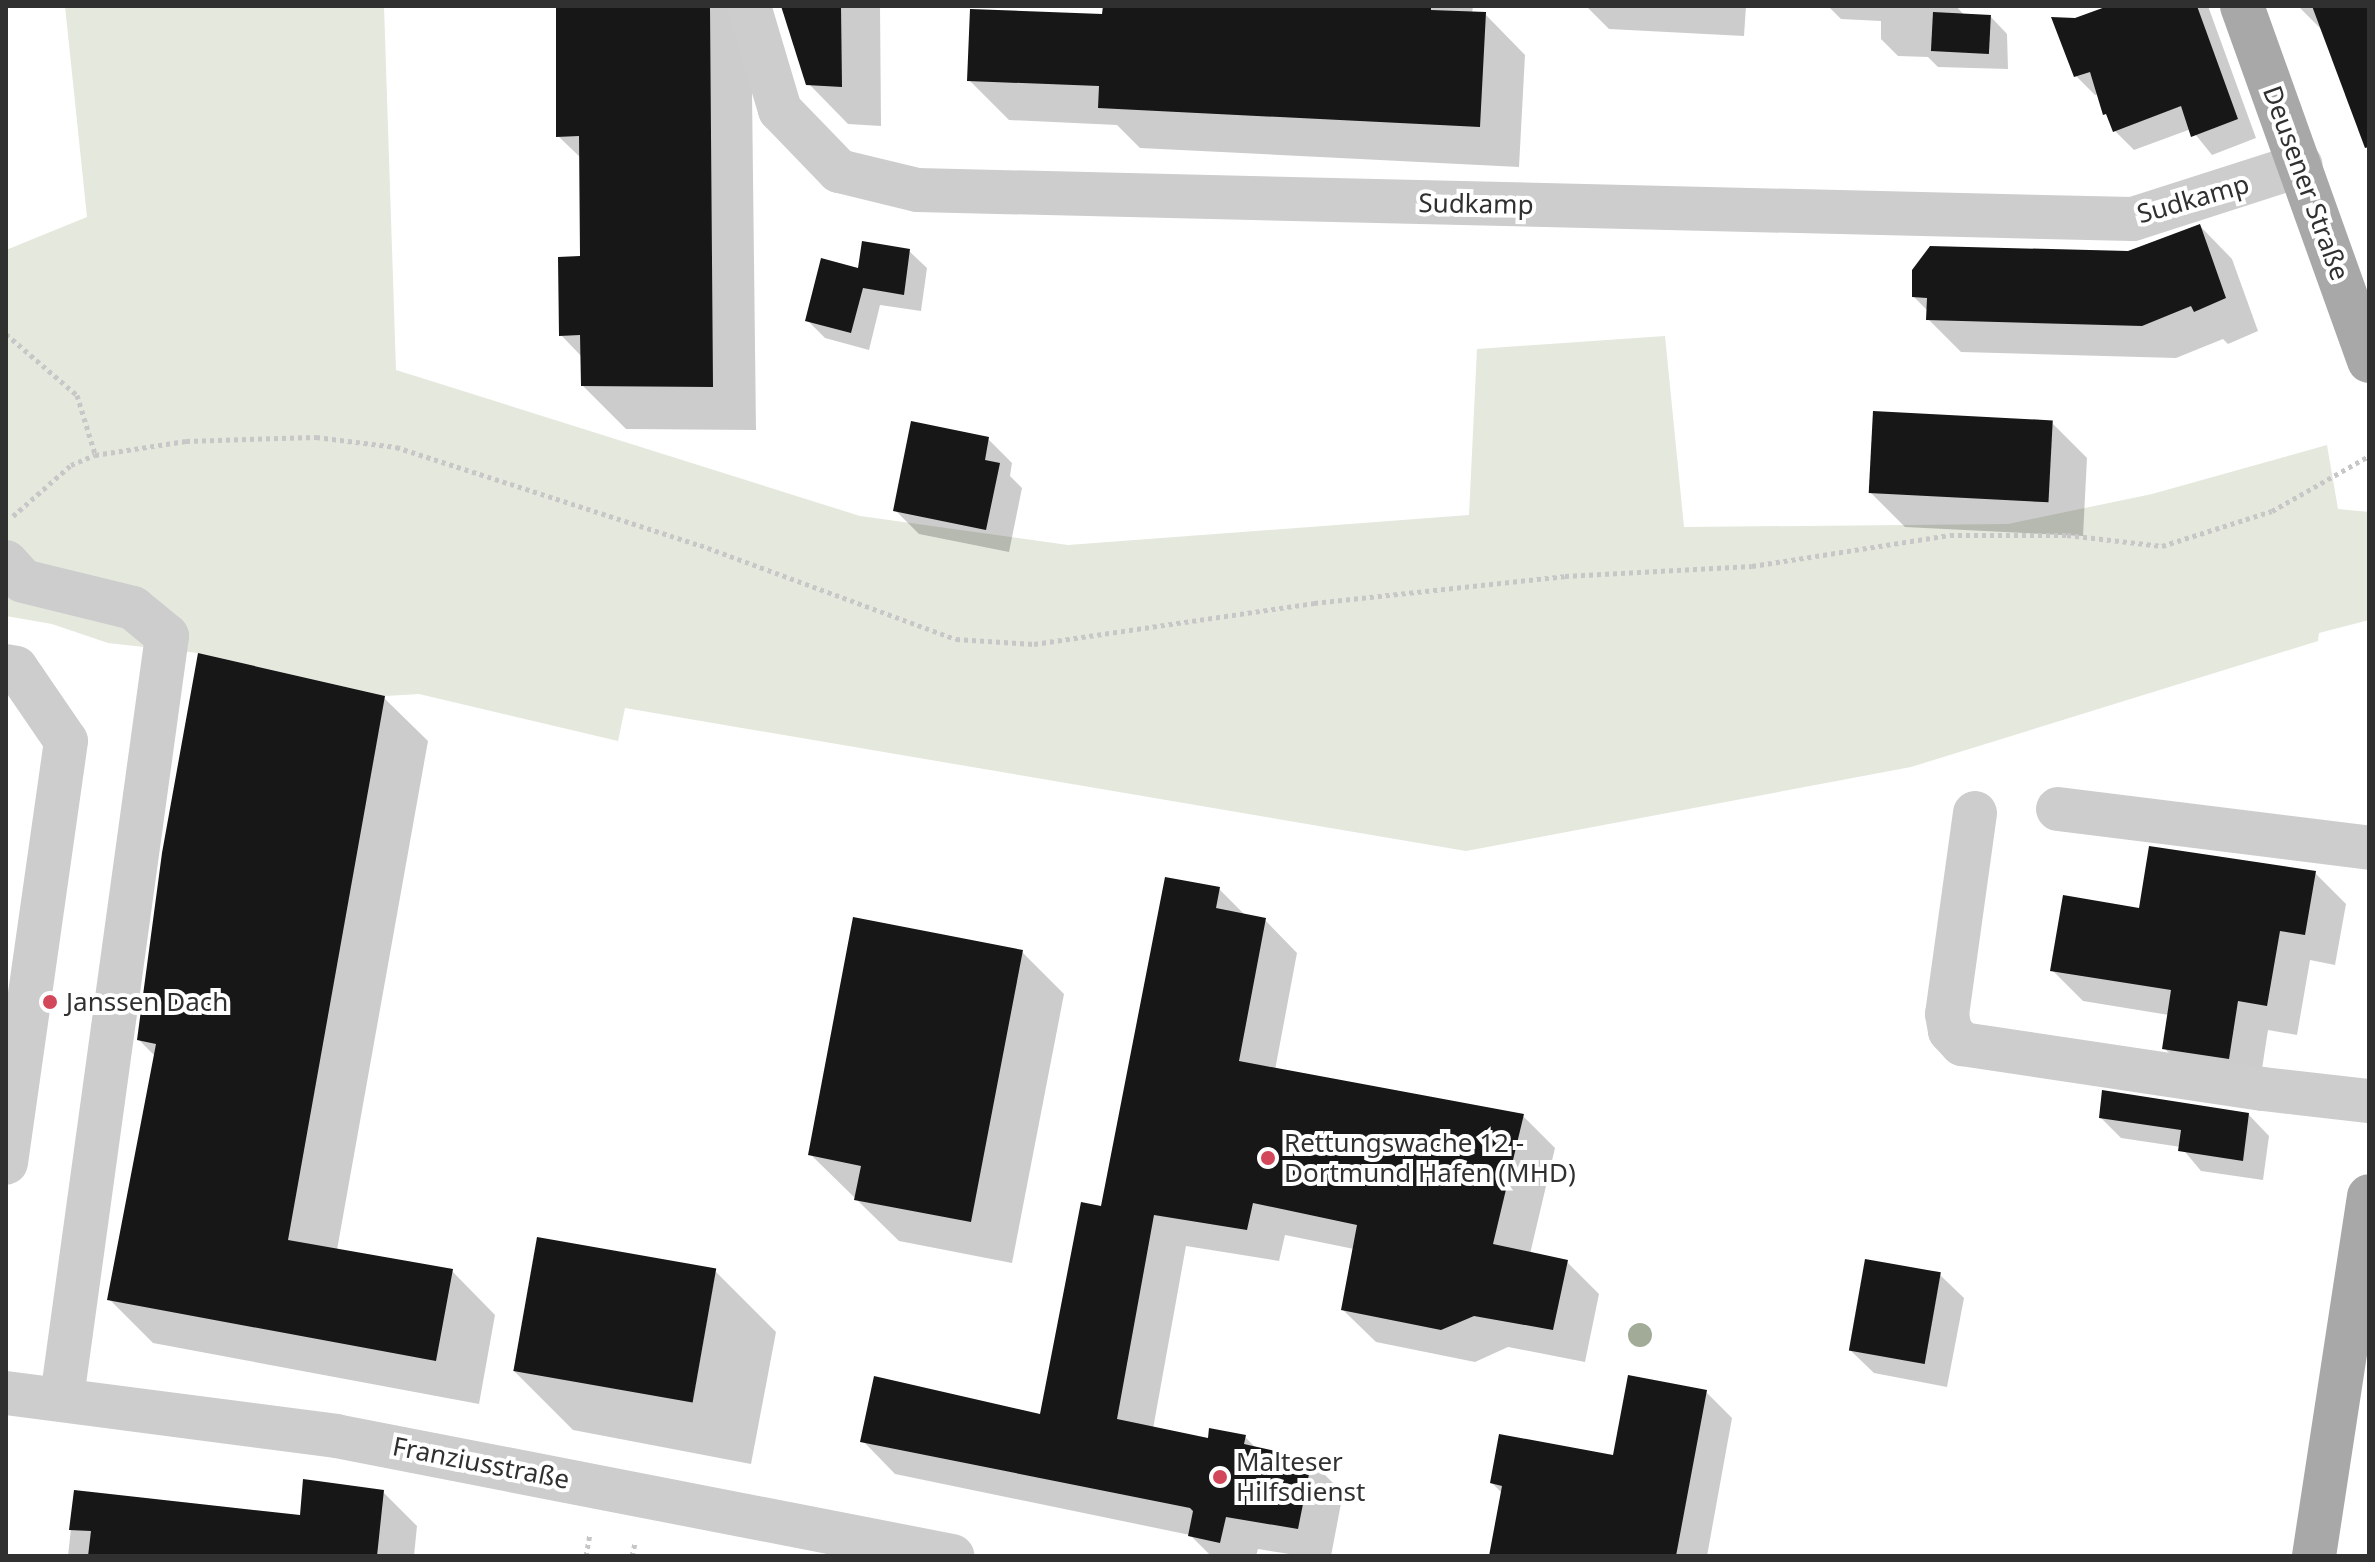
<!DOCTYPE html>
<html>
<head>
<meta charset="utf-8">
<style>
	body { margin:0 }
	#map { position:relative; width:2375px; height:1562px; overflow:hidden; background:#fff; font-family:"Noto Sans",sans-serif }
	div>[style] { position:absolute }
	.green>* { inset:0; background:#e4e8dd }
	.shadow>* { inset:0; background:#0003 }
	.building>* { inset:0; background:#171717; transform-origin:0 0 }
	.path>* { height:5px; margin-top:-2.5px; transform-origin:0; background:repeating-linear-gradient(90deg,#c7c7c7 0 4px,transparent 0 8px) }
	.minor>* { height:44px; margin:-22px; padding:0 22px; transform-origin:22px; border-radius:22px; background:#cdcdcd }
	.major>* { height:44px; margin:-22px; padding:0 22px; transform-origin:22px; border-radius:22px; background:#a8a8a8 }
	.trees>* { width:24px; height:24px; margin:-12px; border-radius:50%; background:#a2ab97 }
	.dots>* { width:22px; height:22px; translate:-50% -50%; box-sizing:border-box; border:4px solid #fff; border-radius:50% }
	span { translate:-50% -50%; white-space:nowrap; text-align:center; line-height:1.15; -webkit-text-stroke:8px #fff; paint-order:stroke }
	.street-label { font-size:26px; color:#303030 }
	.poi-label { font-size:26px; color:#303030 }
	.left { translate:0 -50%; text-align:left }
	.frame { position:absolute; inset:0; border:8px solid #303030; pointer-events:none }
</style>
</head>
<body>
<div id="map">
	<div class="green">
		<div style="clip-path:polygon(65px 6px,384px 6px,396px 370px,860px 516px,1068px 545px,1469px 515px,1477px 349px,1665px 336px,1684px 527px,2008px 524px,2152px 494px,2327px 445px,2338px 509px,2369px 512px,2369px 620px,2319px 633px,2318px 641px,1911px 767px,1466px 851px,625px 708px,618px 741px,419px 694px,385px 696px,198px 653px,108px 643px,52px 624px,6px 616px,6px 250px,87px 217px)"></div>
	</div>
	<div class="shadow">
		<div style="clip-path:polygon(558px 6px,751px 6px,756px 430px,626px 429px,583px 386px,582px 357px,561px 335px,582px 258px,581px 158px,558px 136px)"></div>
		<div style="clip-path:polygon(786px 6px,880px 6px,881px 126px,848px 124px,808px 83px)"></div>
		<div style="clip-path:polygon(1105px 6px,1473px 6px,1472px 14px,1485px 14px,1525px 55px,1519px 167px,1140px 148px,1117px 125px,1009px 120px,969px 80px,1104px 16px)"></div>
		<div style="clip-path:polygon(1586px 6px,1746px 6px,1744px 36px,1609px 29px)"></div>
		<div style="clip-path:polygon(1828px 6px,1956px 6px,1965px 16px,1990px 16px,2007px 34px,2008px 69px,1938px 67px,1928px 57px,1898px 56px,1881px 39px,1881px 21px,1841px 19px)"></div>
		<div style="clip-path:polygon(2113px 6px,2208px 6px,2256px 138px,2212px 155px,2191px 129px,2134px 150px,2115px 131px,2099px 94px,2095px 95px,2076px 76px,2120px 22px)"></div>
		<div style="clip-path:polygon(2298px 6px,2369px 6px,2369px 152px,2323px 31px)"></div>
		<div style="clip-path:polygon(2200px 226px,2232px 259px,2258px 331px,2228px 344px,2223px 339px,2176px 358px,1961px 352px,1928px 319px,1929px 312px,1914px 297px,2128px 253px)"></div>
		<div style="clip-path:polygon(909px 251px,927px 268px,921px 311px,880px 305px,869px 350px,825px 338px,807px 320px,860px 270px)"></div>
		<div style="clip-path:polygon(2052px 423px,2087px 458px,2083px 536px,1905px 527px,1870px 492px)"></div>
		<div style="clip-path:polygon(988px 439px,1012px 463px,1010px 476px,1022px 488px,1009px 552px,919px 534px,895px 510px)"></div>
		<div style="clip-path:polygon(384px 698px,428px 741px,337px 1250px,452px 1271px,495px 1315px,479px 1404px,153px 1343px,110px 1300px,155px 1056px,139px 1040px)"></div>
		<div style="clip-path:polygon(2315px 873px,2346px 904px,2335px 965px,2310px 960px,2297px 1035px,2268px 1030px,2259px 1088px,2194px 1078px,2164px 1048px,2169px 1015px,2083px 1001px,2052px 970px,2140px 910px)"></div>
		<div style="clip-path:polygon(1219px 889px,1246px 916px,1265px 920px,1297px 953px,1275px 1070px,1523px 1116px,1555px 1148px,1530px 1254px,1567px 1262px,1599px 1294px,1585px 1362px,1508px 1347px,1475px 1362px,1376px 1342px,1343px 1310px,1354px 1249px,1285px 1235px,1279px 1261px,1186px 1246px,1153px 1429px,1209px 1440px,1245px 1437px,1258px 1450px,1311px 1461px,1343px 1493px,1331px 1556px,1302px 1556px,1258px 1549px,1256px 1556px,1211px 1556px,1190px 1535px,895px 1474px,863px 1441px,1042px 1417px,1103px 1208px)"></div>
		<div style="clip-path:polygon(1022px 952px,1064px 994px,1012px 1263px,899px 1241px,810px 1154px)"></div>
		<div style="clip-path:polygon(2249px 1115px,2269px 1136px,2263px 1180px,2201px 1171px,2181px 1147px,2121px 1138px,2101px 1118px)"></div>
		<div style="clip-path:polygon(716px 1272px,776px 1332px,751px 1464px,573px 1430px,513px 1370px)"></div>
		<div style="clip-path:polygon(1940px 1275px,1964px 1298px,1947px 1387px,1874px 1373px,1850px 1350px)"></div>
		<div style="clip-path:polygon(1706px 1392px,1732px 1418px,1707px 1556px,1491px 1556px,1502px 1493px,1492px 1483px,1614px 1458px)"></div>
		<div style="clip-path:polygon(75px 1492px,302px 1517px,383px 1492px,417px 1526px,414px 1556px,68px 1556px)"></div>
	</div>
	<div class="building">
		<div style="clip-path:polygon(556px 6px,710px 6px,713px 387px,581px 386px,580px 335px,559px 336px,558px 257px,580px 256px,579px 136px,556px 137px)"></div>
		<div style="clip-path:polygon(781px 6px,841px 6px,842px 87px,806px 85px)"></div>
		<div style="clip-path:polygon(1103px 6px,1431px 6px,1431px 10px,1486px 12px,1480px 127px,1098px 108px,1099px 86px,967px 81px,970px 9px,1102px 14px)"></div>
		<div style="clip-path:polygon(2108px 6px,2197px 6px,2238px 119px,2191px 137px,2181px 106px,2113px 132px,2106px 114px,2103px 115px,2090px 72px,2074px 77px,2051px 17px,2075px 18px)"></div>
		<div style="clip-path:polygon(2312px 6px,2369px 6px,2369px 147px,2365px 148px)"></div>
		<div style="left:1933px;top:12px;width:58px;height:39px;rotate:3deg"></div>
		<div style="clip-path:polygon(2200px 224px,2226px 298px,2194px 312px,2191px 306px,2142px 326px,1926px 320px,1927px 298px,1912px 297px,1912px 270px,1930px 246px,2128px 251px)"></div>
		<div style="clip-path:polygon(862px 241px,910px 249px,904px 295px,863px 288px,851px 333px,805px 321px,821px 258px,858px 268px)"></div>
		<div style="left:1873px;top:411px;width:180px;height:82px;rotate:3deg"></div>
		<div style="clip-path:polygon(911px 421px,989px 437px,985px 460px,1000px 463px,986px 530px,893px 511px)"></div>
		<div style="clip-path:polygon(198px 653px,385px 696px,288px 1240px,453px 1269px,436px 1361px,107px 1300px,156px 1044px,137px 1040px,162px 853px)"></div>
		<div style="clip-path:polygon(2149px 846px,2316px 871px,2305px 935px,2280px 931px,2267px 1006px,2238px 1001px,2229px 1059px,2162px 1049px,2171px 990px,2050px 971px,2063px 895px,2139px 908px)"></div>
		<div style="clip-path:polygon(1165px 877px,1220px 887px,1216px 908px,1266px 918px,1239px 1061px,1524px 1114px,1493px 1244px,1568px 1260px,1553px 1330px,1474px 1316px,1441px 1330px,1341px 1310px,1357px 1225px,1253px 1203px,1247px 1230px,1154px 1215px,1117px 1419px,1208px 1438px,1209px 1428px,1246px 1435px,1244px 1444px,1312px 1459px,1298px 1529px,1226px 1517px,1220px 1543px,1188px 1536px,1193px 1511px,1190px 1508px,860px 1442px,874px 1376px,1040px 1414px,1081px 1202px,1101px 1206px)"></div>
		<div style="clip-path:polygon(853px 917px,1023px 950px,971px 1222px,854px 1200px,861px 1166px,808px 1155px)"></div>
		<div style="clip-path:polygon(2102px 1090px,2249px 1113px,2243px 1161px,2178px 1151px,2181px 1130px,2099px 1118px)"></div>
		<div style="left:537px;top:1237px;width:182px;height:136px;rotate:10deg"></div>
		<div style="left:1865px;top:1259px;width:77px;height:93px;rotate:10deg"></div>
		<div style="clip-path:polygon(1628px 1375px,1707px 1390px,1676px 1556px,1489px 1556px,1502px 1486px,1490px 1483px,1499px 1434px,1613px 1455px)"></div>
		<div style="clip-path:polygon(303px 1479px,384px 1490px,377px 1556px,88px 1556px,91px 1531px,69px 1530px,74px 1490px,300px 1515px)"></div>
	</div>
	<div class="path">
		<div style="left:6px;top:334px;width:94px;rotate:40.7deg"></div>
		<div style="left:77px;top:395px;width:62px;rotate:73deg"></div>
		<div style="left:13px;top:516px;width:77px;rotate:-41.3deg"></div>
		<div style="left:71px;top:465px;width:26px;rotate:-23deg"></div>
		<div style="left:95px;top:455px;width:92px;rotate:-8.7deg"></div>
		<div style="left:186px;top:441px;width:130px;rotate:-1.8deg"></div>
		<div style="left:316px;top:437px;width:81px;rotate:7.1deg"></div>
		<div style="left:396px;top:447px;width:319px;rotate:17.9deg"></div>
		<div style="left:700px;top:545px;width:273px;rotate:20.2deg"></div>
		<div style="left:956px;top:639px;width:78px;rotate:3.7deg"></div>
		<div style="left:1034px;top:644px;width:283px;rotate:-8.3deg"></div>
		<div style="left:1314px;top:603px;width:252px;rotate:-6.1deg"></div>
		<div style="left:1565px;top:576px;width:187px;rotate:-3.1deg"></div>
		<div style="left:1752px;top:566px;width:200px;rotate:-8.9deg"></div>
		<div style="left:1950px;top:535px;width:117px"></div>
		<div style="left:2067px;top:535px;width:96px;rotate:6.6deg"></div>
		<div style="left:2162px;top:546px;width:115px;rotate:-17.7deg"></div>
		<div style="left:2272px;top:511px;width:112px;rotate:-29.6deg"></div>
		<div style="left:586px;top:1556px;width:23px;rotate:-80deg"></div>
		<div style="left:632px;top:1556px;width:13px;rotate:-77deg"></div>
	</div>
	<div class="minor">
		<div style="left:749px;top:6px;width:109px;rotate:73.4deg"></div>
		<div style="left:780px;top:110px;width:85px;rotate:46deg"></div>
		<div style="left:839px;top:171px;width:80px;rotate:13.7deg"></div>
		<div style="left:917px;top:190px;width:1216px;rotate:1.37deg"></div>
		<div style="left:2133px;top:219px;width:176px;rotate:-17.8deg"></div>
		<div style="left:6px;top:562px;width:25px;rotate:48deg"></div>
		<div style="left:23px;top:581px;width:113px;rotate:13.8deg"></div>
		<div style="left:133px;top:608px;width:44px;rotate:39.5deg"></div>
		<div style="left:167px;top:636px;width:769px;rotate:97.85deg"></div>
		<div style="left:6px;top:666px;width:10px;rotate:11deg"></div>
		<div style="left:16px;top:668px;width:88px;rotate:55.6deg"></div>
		<div style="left:66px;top:741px;width:426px;rotate:98.1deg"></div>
		<div style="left:2058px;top:809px;width:313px;rotate:7.1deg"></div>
		<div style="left:1975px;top:813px;width:203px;rotate:97.9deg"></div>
		<div style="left:1947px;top:1014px;width:17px;rotate:80deg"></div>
		<div style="left:1950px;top:1031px;width:18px;rotate:47deg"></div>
		<div style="left:1962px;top:1044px;width:304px;rotate:8.5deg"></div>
		<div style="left:2263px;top:1089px;width:107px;rotate:6.5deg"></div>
		<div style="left:6px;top:1393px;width:333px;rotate:7.4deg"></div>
		<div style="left:336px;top:1436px;width:628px;rotate:11.02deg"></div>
	</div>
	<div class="major">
		<div style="left:2242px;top:6px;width:377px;rotate:70.3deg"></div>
		<div style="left:2314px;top:1556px;width:364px;rotate:-81.3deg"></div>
	</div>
	<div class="trees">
		<div style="left:1640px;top:1335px"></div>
	</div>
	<div class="dots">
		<div style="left:50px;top:1002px;background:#d2475a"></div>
		<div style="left:1268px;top:1158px;background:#d2475a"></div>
		<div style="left:1220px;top:1477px;background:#d2475a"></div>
	</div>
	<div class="street-label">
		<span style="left:2306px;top:183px;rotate:70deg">Deusener Straße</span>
		<span style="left:2193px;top:199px;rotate:-16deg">Sudkamp</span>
		<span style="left:1476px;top:204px;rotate:1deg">Sudkamp</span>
		<span style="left:481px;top:1463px;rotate:11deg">Franziusstraße</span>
	</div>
	<div class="poi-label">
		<span class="left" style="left:66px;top:1002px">Janssen Dach</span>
		<span class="left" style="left:1284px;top:1158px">Rettungswache 12 -<br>Dortmund Hafen (MHD)</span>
		<span class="left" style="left:1236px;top:1477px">Malteser<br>Hilfsdienst</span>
	</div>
	<div class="frame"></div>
</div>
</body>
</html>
